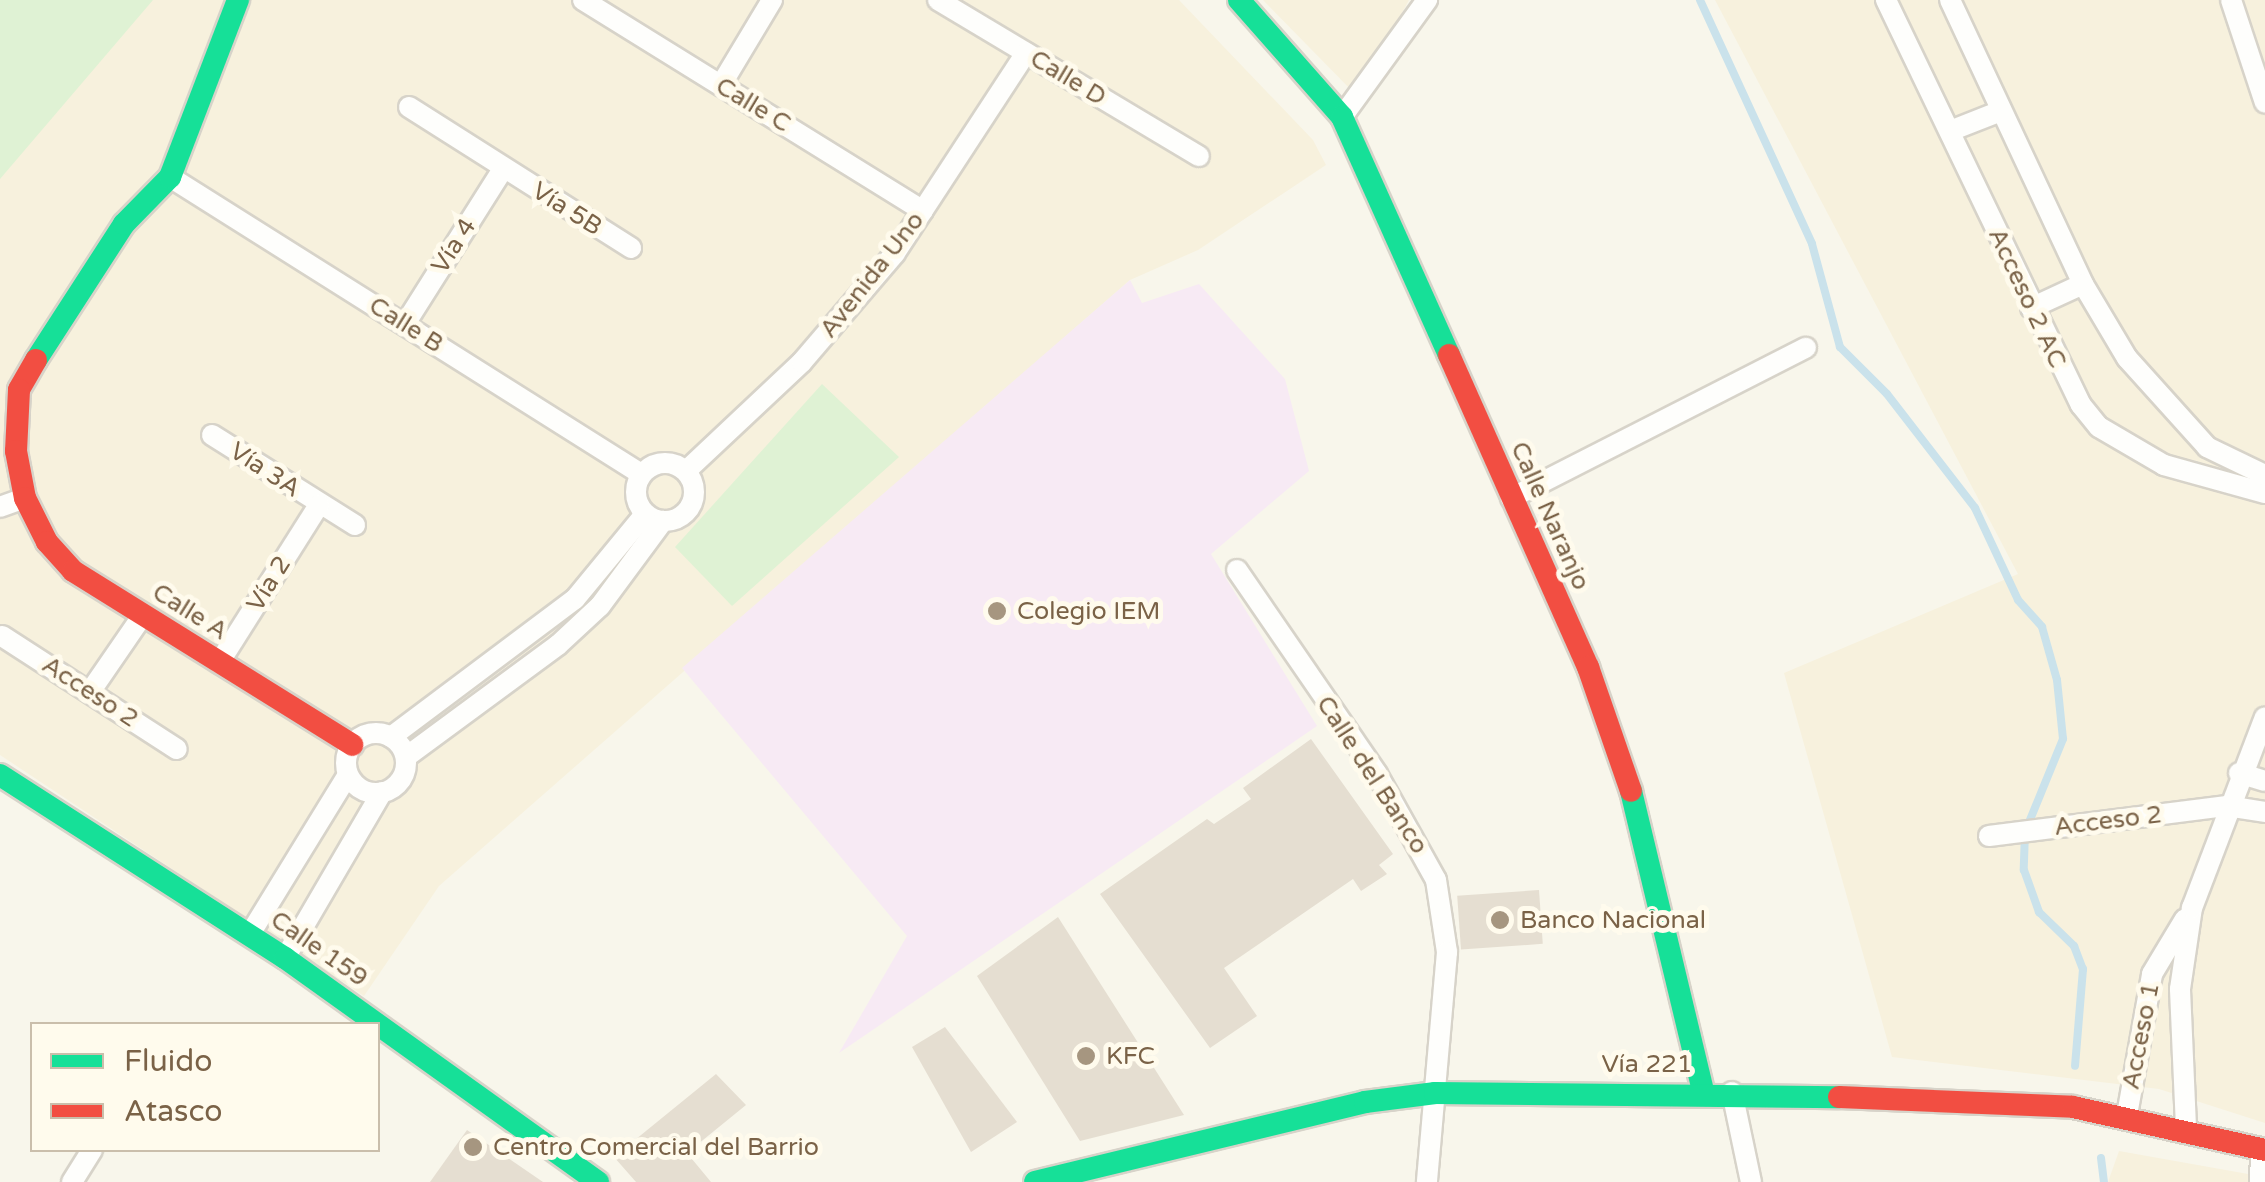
<!DOCTYPE html>
<html>
<head>
<meta charset="utf-8">
<style>
	body { margin:0 }
	#map { position:relative; width:2265px; height:1182px; overflow:hidden; background:#f8f6eb; font-family:"Varela Round",sans-serif }
	div>[style] { position:absolute }
	.residential>* { inset:0; background:#f7f1dd }
	.education>* { inset:0; background:#f7eaf4 }
	.green>* { inset:0; background:#dff2d4 }
	.stream>* { height:8px; margin:-4px; padding:0 4px; transform-origin:4px; border-radius:4px; background:#cae2eb }
	.building>* { inset:0; background:#e5ded1; transform-origin:0 0 }
	.roads { filter:drop-shadow(2px 0 #d7d3c9) drop-shadow(-2px 0 #d7d3c9) drop-shadow(0 2px #d7d3c9) drop-shadow(0 -2px #d7d3c9) }
	.street>* { height:20px; margin:-10px; padding:0 10px; transform-origin:10px; border-radius:10px; background:#fefefc }
	.street>.ring { margin:-10px; padding:0; box-sizing:content-box; background:none; border:20px solid #fefefc; border-radius:50% }
	.fast>* { height:22px; margin:-11px; padding:0 11px; transform-origin:11px; border-radius:11px; background:#16e098 }
	.jam>* { height:22px; margin:-11px; padding:0 11px; transform-origin:11px; border-radius:11px; background:#f24e42 }
	.dots>* { width:28px; height:28px; translate:-50% -50%; box-sizing:border-box; border:5px solid #fffbed; border-radius:50% }
	span { translate:-50% -50%; white-space:nowrap; text-align:center; line-height:1.15; -webkit-text-stroke:10px #fffbed; paint-order:stroke }
	.street-label { font-size:25px; color:#7a6247 }
	.poi-label { font-size:25px; color:#7a6247 }
	.left { translate:0 -50%; text-align:left }
	.legend { position:absolute; left:30px; top:1022px; width:350px; height:130px; box-sizing:border-box; background:#fffbed; border:2px solid #cabeab; margin:0; padding:12px 18px; list-style:none; font-size:30px; color:#7a6247 }
	.legend li { display:flex; align-items:center; gap:20px; height:50px }
	.legend b { width:50px; border:2px solid #cabeab }
</style>
</head>
<body>
<div id="map">
	<div class="residential">
		<div style="clip-path:polygon(51px 0,1179px 0,1313px 140px,1326px 165px,1198px 250px,1130px 280px,439px 886px,364px 996px,0 755px,0 42px)"></div>
		<div style="clip-path:polygon(1263px 0,1409px 0,1357px 96px)"></div>
		<div style="clip-path:polygon(1715px 0,2265px 0,2265px 1123px,2159px 1089px,1892px 1057px,1784px 673px,2018px 574px)"></div>
		<div style="clip-path:polygon(2119px 1151px,2265px 1177px,2265px 1182px,2108px 1182px)"></div>
	</div>
	<div class="education">
		<div style="clip-path:polygon(1130px 280px,1142px 303px,1199px 284px,1285px 379px,1309px 471px,1211px 554px,1317px 726px,839px 1053px,907px 936px,682px 668px)"></div>
	</div>
	<div class="green">
		<div style="clip-path:polygon(0 0,153px 0,0 179px)"></div>
		<div style="clip-path:polygon(822px 384px,899px 457px,732px 606px,675px 547px)"></div>
	</div>
	<div class="stream">
		<div style="left:1700px;top:0;width:268px;rotate:65.3deg"></div>
		<div style="left:1812px;top:244px;width:107px;rotate:74.8deg"></div>
		<div style="left:1840px;top:347px;width:66px;rotate:45deg"></div>
		<div style="left:1887px;top:394px;width:144px;rotate:52.3deg"></div>
		<div style="left:1975px;top:508px;width:102px;rotate:64.9deg"></div>
		<div style="left:2018px;top:600px;width:36px;rotate:48deg"></div>
		<div style="left:2042px;top:627px;width:55px;rotate:74.2deg"></div>
		<div style="left:2057px;top:680px;width:59px;rotate:84.2deg"></div>
		<div style="left:2063px;top:739px;width:100px;rotate:112.2deg"></div>
		<div style="left:2025px;top:832px;width:38px;rotate:92deg"></div>
		<div style="left:2024px;top:870px;width:45px;rotate:70.3deg"></div>
		<div style="left:2039px;top:912px;width:49px;rotate:44.2deg"></div>
		<div style="left:2074px;top:946px;width:25px;rotate:69deg"></div>
		<div style="left:2083px;top:969px;width:97px;rotate:94.7deg"></div>
		<div style="left:2101px;top:1158px;width:24px;rotate:83deg"></div>
	</div>
	<div class="building">
		<div style="clip-path:polygon(1311px 739px,1393px 854px,1379px 865px,1387px 874px,1361px 891px,1353px 879px,1224px 968px,1257px 1016px,1210px 1048px,1100px 894px,1207px 819px,1214px 824px,1251px 799px,1243px 788px)"></div>
		<div style="left:1539px;top:890px;width:54px;height:82px;rotate:86deg"></div>
		<div style="clip-path:polygon(1058px 917px,1184px 1115px,1080px 1141px,977px 976px)"></div>
		<div style="clip-path:polygon(945px 1027px,1017px 1122px,971px 1152px,912px 1047px)"></div>
		<div style="clip-path:polygon(716px 1074px,746px 1105px,687px 1153px,711px 1182px,636px 1182px,614px 1157px)"></div>
		<div style="clip-path:polygon(467px 1130px,543px 1182px,430px 1182px)"></div>
	</div>
	<div class="roads">
		<div class="street">
			<div style="left:583px;top:0;width:400px;rotate:31.8deg"></div>
			<div style="left:938px;top:0;width:304px;rotate:30.9deg"></div>
			<div style="left:1886px;top:0;width:449px;rotate:64.3deg"></div>
			<div style="left:2081px;top:405px;width:28px;rotate:51deg"></div>
			<div style="left:2099px;top:427px;width:75px;rotate:30.3deg"></div>
			<div style="left:2164px;top:465px;width:105px;rotate:15.5deg"></div>
			<div style="left:1950px;top:0;width:314px;rotate:64.9deg"></div>
			<div style="left:2083px;top:284px;width:86px;rotate:59.3deg"></div>
			<div style="left:2127px;top:358px;width:120px;rotate:48deg"></div>
			<div style="left:2207px;top:447px;width:64px;rotate:25.8deg"></div>
			<div style="left:2231px;top:0;width:108px;rotate:71.7deg"></div>
			<div style="left:721px;top:85px;width:99px;rotate:-59deg"></div>
			<div style="left:409px;top:107px;width:263px;rotate:32.4deg"></div>
			<div style="left:1342px;top:117px;width:145px;rotate:-54deg"></div>
			<div style="left:1950px;top:131px;width:55px;rotate:-21.4deg"></div>
			<div style="left:170px;top:177px;width:557px;rotate:32.23deg"></div>
			<div style="left:2031px;top:308px;width:57px;rotate:-24.8deg"></div>
			<div style="left:405px;top:324px;width:183px;rotate:-57.7deg"></div>
			<div style="left:212px;top:435px;width:169px;rotate:32.2deg"></div>
			<div class="ring" style="left:636px;top:463px;width:38px;height:38px"></div>
			<div style="left:686px;top:471px;width:159px;rotate:-43.2deg"></div>
			<div style="left:802px;top:362px;width:143px;rotate:-49.5deg"></div>
			<div style="left:895px;top:253px;width:239px;rotate:-56.8deg"></div>
			<div style="left:1511px;top:498px;width:331px;rotate:-27deg"></div>
			<div style="left:0;top:507px;width:27px;rotate:-20deg"></div>
			<div style="left:1237px;top:570px;width:247px;rotate:55.5deg"></div>
			<div style="left:1377px;top:774px;width:121px;rotate:60.9deg"></div>
			<div style="left:1436px;top:880px;width:73px;rotate:81.3deg"></div>
			<div style="left:1447px;top:952px;width:231px;rotate:95deg"></div>
			<div style="left:2px;top:636px;width:208px;rotate:32.9deg"></div>
			<div style="left:219px;top:663px;width:187px;rotate:-57.7deg"></div>
			<div style="left:90px;top:692px;width:93px;rotate:-55.5deg"></div>
			<div class="ring" style="left:346px;top:733px;width:40px;height:40px"></div>
			<div style="left:391px;top:737px;width:230px;rotate:-36.9deg"></div>
			<div style="left:575px;top:599px;width:110px;rotate:-50.5deg"></div>
			<div style="left:406px;top:757px;width:189px;rotate:-36.4deg"></div>
			<div style="left:558px;top:645px;width:57px;rotate:-42.9deg"></div>
			<div style="left:600px;top:606px;width:106px;rotate:-53.5deg"></div>
			<div style="left:2239px;top:773px;width:27px;rotate:17deg"></div>
			<div style="left:1989px;top:836px;width:240px;rotate:-7.2deg"></div>
			<div style="left:2227px;top:806px;width:38px;rotate:9deg"></div>
			<div style="left:250px;top:934px;width:187px;rotate:-58.4deg"></div>
			<div style="left:285px;top:958px;width:192px;rotate:-59.7deg"></div>
			<div style="left:1732px;top:1092px;width:92px;rotate:78.1deg"></div>
			<div style="left:2127px;top:1115px;width:143px;rotate:-79.9deg"></div>
			<div style="left:2152px;top:974px;width:64px;rotate:-59deg"></div>
			<div style="left:2186px;top:1127px;width:138px;rotate:-92.5deg"></div>
			<div style="left:2180px;top:989px;width:82px;rotate:-81.6deg"></div>
			<div style="left:2192px;top:908px;width:204px;rotate:-69.1deg"></div>
			<div style="left:72px;top:1182px;width:38px;rotate:-58deg"></div>
			<div style="left:2260px;top:1182px;width:33px;rotate:-88deg"></div>
		</div>
		<div class="fast">
			<div style="left:1239px;top:0;width:156px;rotate:48.6deg"></div>
			<div style="left:1342px;top:117px;width:261px;rotate:65.8deg"></div>
			<div style="left:36px;top:360px;width:162px;rotate:-57.1deg"></div>
			<div style="left:124px;top:224px;width:66px;rotate:-45.6deg"></div>
			<div style="left:170px;top:177px;width:190px;rotate:-69deg"></div>
			<div style="left:0;top:775px;width:339px;rotate:32.7deg"></div>
			<div style="left:285px;top:958px;width:385px;rotate:35.6deg"></div>
			<div style="left:1631px;top:791px;width:309px;rotate:76.5deg"></div>
			<div style="left:1035px;top:1182px;width:340px;rotate:-13.6deg"></div>
			<div style="left:1365px;top:1102px;width:71px;rotate:-7.3deg"></div>
			<div style="left:1435px;top:1093px;width:404px;rotate:0.6deg"></div>
		</div>
		<div class="jam">
			<div style="left:1449px;top:355px;width:342px;rotate:66deg"></div>
			<div style="left:1588px;top:667px;width:131px;rotate:70.9deg"></div>
			<div style="left:36px;top:360px;width:34px;rotate:120deg"></div>
			<div style="left:19px;top:390px;width:61px;rotate:92.8deg"></div>
			<div style="left:16px;top:451px;width:48px;rotate:79.2deg"></div>
			<div style="left:25px;top:498px;width:49px;rotate:63.4deg"></div>
			<div style="left:47px;top:542px;width:39px;rotate:48deg"></div>
			<div style="left:73px;top:571px;width:329px;rotate:31.9deg"></div>
			<div style="left:1839px;top:1097px;width:234px;rotate:2.4deg"></div>
			<div style="left:2073px;top:1107px;width:197px;rotate:12.6deg"></div>
		</div>
	</div>
	<div class="dots">
		<div style="left:997px;top:611px;background:#a69680"></div>
		<div style="left:1500px;top:920px;background:#a69680"></div>
		<div style="left:1086px;top:1056px;background:#a69680"></div>
		<div style="left:473px;top:1147px;background:#a69680"></div>
	</div>
	<div class="street-label">
		<span style="left:1068px;top:78px;rotate:31deg">Calle D</span>
		<span style="left:753px;top:105px;rotate:31deg">Calle C</span>
		<span style="left:567px;top:209px;rotate:32deg">Vía 5B</span>
		<span style="left:454px;top:246px;rotate:-57deg">Vía 4</span>
		<span style="left:872px;top:275px;rotate:-52deg">Avenida Uno</span>
		<span style="left:2027px;top:298px;rotate:65deg">Acceso 2 AC</span>
		<span style="left:406px;top:325px;rotate:32deg">Calle B</span>
		<span style="left:265px;top:470px;rotate:33deg">Vía 3A</span>
		<span style="left:1550px;top:516px;rotate:66deg">Calle Naranjo</span>
		<span style="left:269px;top:584px;rotate:-58deg">Vía 2</span>
		<span style="left:190px;top:612px;rotate:32deg">Calle A</span>
		<span style="left:90px;top:692px;rotate:33deg">Acceso 2</span>
		<span style="left:1372px;top:775px;rotate:57deg">Calle del Banco</span>
		<span style="left:2108px;top:821px;rotate:-7deg">Acceso 2</span>
		<span style="left:319px;top:949px;rotate:35deg">Calle 159</span>
		<span style="left:2141px;top:1036px;rotate:-79deg">Acceso 1</span>
		<span style="left:1647px;top:1064px">Vía 221</span>
	</div>
	<div class="poi-label">
		<span class="left" style="left:1017px;top:611px">Colegio IEM</span>
		<span class="left" style="left:1520px;top:920px">Banco Nacional</span>
		<span class="left" style="left:1106px;top:1056px">KFC</span>
		<span class="left" style="left:493px;top:1147px">Centro Comercial del Barrio</span>
	</div>
	<ul class="legend">
	<li><b style="height:12px;background:#16e098"></b>Fluido</li>
	<li><b style="height:12px;background:#f24e42"></b>Atasco</li>
	</ul>
</div>
</body>
</html>
